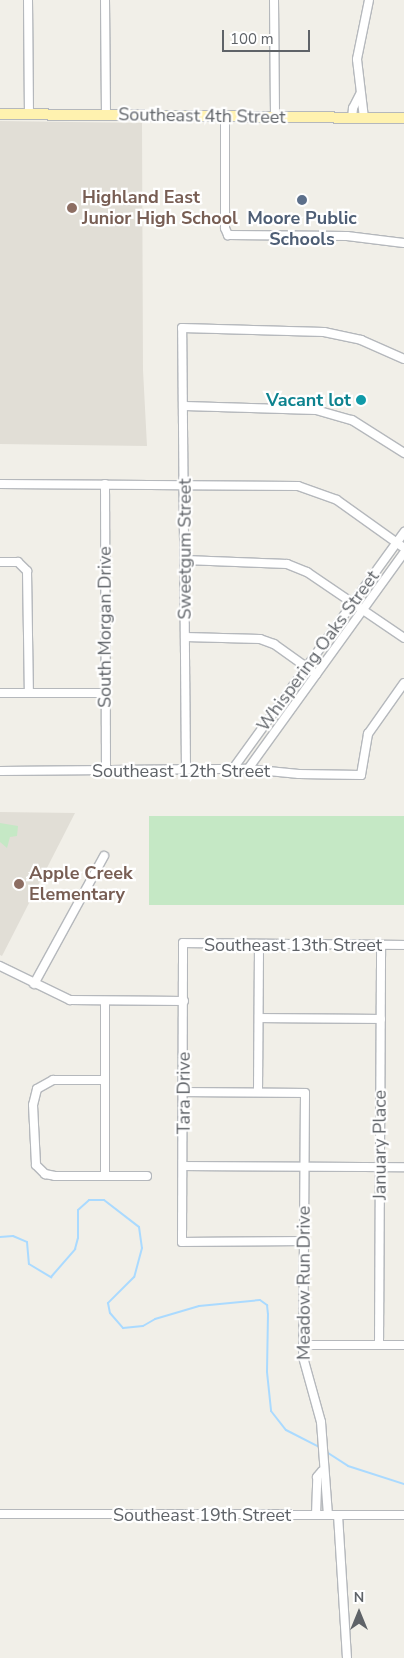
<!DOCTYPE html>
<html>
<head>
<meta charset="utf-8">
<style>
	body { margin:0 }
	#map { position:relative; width:404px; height:1658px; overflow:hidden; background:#f1efe8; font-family:"Nunito Sans",sans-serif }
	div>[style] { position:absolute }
	.education>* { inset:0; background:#e1ded6 }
	.green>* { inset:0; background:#c5e8c5; transform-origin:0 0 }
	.stream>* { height:2px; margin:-1px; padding:0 1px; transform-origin:1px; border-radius:1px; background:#aadaff }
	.roads { filter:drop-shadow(1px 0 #b5b8bc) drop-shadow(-1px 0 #b5b8bc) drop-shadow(0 1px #b5b8bc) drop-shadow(0 -1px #b5b8bc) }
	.minor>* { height:8px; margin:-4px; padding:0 4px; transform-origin:4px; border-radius:4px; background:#fff }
	.major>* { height:10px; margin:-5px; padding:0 5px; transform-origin:5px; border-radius:5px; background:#fff2af }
	.dots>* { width:14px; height:14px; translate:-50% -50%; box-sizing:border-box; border:2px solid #fff; border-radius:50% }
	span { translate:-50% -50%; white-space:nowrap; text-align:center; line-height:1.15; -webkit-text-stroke:4.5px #fff; paint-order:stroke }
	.street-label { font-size:18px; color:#5f6368 }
	.education-label { font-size:18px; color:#785e54; font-weight:700 }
	.left { translate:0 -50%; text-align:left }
	.service-label { font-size:18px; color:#4e5e75; font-weight:700 }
	.culture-label { font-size:18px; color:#0d838f; font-weight:700 }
	.right { translate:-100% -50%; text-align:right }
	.north { position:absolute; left:334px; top:1588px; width:50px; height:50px; -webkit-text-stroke:4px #fff; paint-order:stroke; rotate:0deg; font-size:14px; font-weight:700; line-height:20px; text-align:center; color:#5f6368 }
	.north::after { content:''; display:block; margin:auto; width:18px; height:22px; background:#5f6368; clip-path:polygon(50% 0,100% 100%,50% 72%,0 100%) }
	.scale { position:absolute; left:222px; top:30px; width:88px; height:22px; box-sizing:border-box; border:2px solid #5f6368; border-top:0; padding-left:6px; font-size:15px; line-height:18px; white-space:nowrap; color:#5f6368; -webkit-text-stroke:4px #fff; paint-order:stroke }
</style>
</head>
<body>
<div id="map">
	<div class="education">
		<div style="clip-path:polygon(0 121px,142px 123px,143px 370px,147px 446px,0 444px)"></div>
		<div style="clip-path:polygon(0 812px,75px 813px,2px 956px,0 955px)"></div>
	</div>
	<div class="green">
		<div style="left:149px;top:816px;width:255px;height:89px"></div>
		<div style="clip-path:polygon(0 823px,18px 826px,17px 836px,10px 837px,7px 848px,0 842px)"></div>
	</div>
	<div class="stream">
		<div style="left:0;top:1237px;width:13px;rotate:-4deg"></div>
		<div style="left:13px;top:1236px;width:15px;rotate:23deg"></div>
		<div style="left:27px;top:1242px;width:22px;rotate:85deg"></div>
		<div style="left:29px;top:1264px;width:26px;rotate:31deg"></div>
		<div style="left:51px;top:1277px;width:37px;rotate:-49deg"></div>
		<div style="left:75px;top:1249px;width:11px;rotate:-75deg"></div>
		<div style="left:78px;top:1238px;width:28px;rotate:-90deg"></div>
		<div style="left:78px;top:1210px;width:15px;rotate:-42deg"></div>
		<div style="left:89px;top:1200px;width:15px"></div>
		<div style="left:104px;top:1200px;width:44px;rotate:37.6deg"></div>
		<div style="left:139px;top:1227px;width:21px;rotate:82deg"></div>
		<div style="left:142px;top:1248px;width:30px;rotate:105deg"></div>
		<div style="left:134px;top:1277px;width:37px;rotate:135deg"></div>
		<div style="left:108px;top:1303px;width:10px;rotate:79deg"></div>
		<div style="left:110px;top:1313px;width:20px;rotate:49deg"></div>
		<div style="left:123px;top:1328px;width:20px;rotate:-6deg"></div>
		<div style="left:143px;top:1326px;width:14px;rotate:-30deg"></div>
		<div style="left:155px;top:1319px;width:46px;rotate:-16.5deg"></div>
		<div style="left:199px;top:1306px;width:61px;rotate:-5.6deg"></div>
		<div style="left:260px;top:1300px;width:9px;rotate:36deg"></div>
		<div style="left:267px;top:1305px;width:9px;rotate:84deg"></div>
		<div style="left:268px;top:1314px;width:58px;rotate:91deg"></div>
		<div style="left:267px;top:1372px;width:39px;rotate:84deg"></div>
		<div style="left:271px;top:1411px;width:24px;rotate:52deg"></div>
		<div style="left:286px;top:1430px;width:37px;rotate:27deg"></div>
		<div style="left:325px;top:1451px;width:27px;rotate:33deg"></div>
		<div style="left:348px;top:1466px;width:59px;rotate:17.8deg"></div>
	</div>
	<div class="roads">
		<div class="minor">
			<div style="left:28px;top:0;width:114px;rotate:89.5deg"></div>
			<div style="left:105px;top:0;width:115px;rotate:89.5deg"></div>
			<div style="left:274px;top:0;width:117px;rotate:89.5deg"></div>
			<div style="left:225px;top:117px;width:111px;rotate:90deg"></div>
			<div style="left:225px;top:228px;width:8px;rotate:67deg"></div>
			<div style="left:228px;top:235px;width:119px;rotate:0.5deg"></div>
			<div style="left:347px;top:236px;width:57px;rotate:7deg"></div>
			<div style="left:352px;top:118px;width:10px;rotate:-84deg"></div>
			<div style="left:353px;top:108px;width:16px;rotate:-63deg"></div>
			<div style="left:364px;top:118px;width:59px;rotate:-96.8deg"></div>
			<div style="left:357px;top:59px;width:60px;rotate:-78.5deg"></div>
			<div style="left:185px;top:406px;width:131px;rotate:1.7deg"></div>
			<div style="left:316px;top:410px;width:37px;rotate:16deg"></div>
			<div style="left:352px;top:420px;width:62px;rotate:32.4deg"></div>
			<div style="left:0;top:484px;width:298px;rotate:0.4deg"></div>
			<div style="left:298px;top:486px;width:41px;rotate:19.7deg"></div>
			<div style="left:337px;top:500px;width:82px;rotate:35.6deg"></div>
			<div style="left:105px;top:484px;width:287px;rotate:89.8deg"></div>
			<div style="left:185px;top:560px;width:102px;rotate:2.2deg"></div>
			<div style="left:287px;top:564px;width:22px;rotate:22deg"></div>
			<div style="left:307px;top:572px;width:117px;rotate:34.2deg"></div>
			<div style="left:0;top:562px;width:18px"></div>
			<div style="left:18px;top:562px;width:13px;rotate:45deg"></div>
			<div style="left:27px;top:571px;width:122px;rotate:89.1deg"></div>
			<div style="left:185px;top:637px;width:75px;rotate:1.5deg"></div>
			<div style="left:260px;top:639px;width:15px;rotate:20deg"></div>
			<div style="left:274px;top:644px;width:52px;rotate:35.5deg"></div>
			<div style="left:0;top:693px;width:106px"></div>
			<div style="left:248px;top:769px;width:266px;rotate:-54.2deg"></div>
			<div style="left:186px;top:770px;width:442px;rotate:-90.5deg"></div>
			<div style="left:182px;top:328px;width:142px;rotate:1.6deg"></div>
			<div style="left:324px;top:332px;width:38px;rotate:12deg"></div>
			<div style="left:361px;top:340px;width:47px;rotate:23.8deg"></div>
			<div style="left:232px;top:770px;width:294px;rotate:-54.1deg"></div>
			<div style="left:0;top:771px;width:248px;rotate:-0.5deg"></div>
			<div style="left:248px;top:769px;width:51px;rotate:5.6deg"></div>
			<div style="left:299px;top:774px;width:62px;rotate:0.9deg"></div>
			<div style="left:361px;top:775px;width:42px;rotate:-80.3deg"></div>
			<div style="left:368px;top:734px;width:62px;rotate:-54.8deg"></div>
			<div style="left:0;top:966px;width:78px;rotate:25.9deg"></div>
			<div style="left:70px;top:1000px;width:114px;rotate:0.5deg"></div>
			<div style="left:34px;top:984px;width:146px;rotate:-61.3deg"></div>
			<div style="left:105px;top:1001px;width:175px;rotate:90deg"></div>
			<div style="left:259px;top:1018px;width:122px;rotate:0.5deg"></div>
			<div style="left:105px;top:1080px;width:52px;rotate:180deg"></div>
			<div style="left:53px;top:1080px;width:18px;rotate:151deg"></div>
			<div style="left:37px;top:1089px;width:16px;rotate:104deg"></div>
			<div style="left:33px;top:1105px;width:60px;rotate:87.1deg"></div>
			<div style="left:36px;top:1165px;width:13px;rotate:45deg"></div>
			<div style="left:45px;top:1174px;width:10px;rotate:11deg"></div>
			<div style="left:55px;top:1176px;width:92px"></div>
			<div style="left:184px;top:1092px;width:121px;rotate:0.5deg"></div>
			<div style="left:305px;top:1093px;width:264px;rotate:90.4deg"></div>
			<div style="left:303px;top:1357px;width:67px;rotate:74.5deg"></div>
			<div style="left:321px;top:1422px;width:93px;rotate:85.7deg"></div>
			<div style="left:258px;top:1092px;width:147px;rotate:-89.6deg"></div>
			<div style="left:183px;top:1166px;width:221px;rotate:0.3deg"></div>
			<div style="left:303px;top:1241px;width:121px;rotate:179.5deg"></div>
			<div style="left:182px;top:1242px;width:299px;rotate:-89.8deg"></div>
			<div style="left:183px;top:943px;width:221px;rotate:0.5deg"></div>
			<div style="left:303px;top:1345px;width:101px"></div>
			<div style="left:379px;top:1345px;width:400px;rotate:-89.7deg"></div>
			<div style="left:0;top:1514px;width:404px;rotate:0.1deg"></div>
			<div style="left:316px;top:1515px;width:38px;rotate:-88deg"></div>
			<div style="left:317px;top:1477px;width:8px;rotate:-50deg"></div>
			<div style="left:338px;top:1515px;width:143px;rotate:86.4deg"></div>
		</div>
		<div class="major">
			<div style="left:0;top:114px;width:404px;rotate:0.6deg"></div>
		</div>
	</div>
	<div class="dots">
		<div style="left:302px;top:200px;background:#5c6f8a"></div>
		<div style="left:72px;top:208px;background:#8d6e63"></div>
		<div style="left:361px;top:400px;background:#0f9aa8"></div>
		<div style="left:19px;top:884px;background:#8d6e63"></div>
	</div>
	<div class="street-label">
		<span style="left:202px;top:116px;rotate:1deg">Southeast 4th Street</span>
		<span style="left:185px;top:549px;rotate:-90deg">Sweetgum Street</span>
		<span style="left:105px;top:627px;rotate:-90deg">South Morgan Drive</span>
		<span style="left:318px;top:651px;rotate:-54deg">Whispering Oaks Street</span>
		<span style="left:181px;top:771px">Southeast 12th Street</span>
		<span style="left:293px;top:945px">Southeast 13th Street</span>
		<span style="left:184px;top:1093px;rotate:-90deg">Tara Drive</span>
		<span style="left:380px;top:1145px;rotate:-90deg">January Place</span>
		<span style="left:304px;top:1283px;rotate:-90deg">Meadow Run Drive</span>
		<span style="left:202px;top:1515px">Southeast 19th Street</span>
	</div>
	<div class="education-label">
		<span class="left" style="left:82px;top:208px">Highland East<br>Junior High School</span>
		<span class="left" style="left:29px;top:884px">Apple Creek<br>Elementary</span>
	</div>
	<div class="service-label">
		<span style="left:302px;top:229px">Moore Public<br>Schools</span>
	</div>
	<div class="culture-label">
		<span class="right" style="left:351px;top:400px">Vacant lot</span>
	</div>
	<div class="north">N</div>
	<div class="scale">100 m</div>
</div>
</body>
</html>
